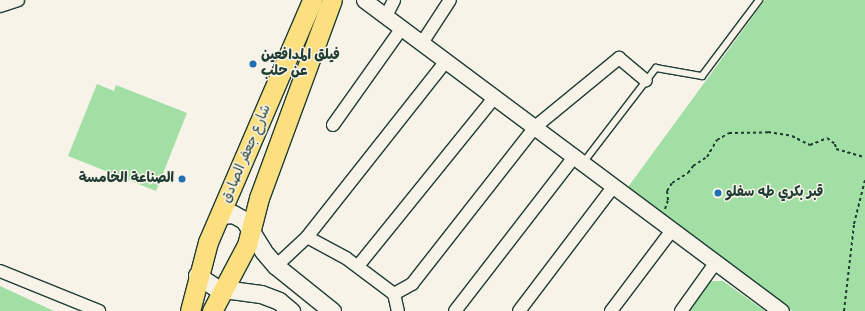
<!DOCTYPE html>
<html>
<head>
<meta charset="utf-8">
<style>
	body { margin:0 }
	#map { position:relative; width:865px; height:311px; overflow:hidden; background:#f7f3e8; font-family:Dekko,"Playpen Sans Arabic",sans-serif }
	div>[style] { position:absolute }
	.green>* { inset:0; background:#a2dfa5 }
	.path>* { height:2px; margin-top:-1px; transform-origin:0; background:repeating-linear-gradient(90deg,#1f3d34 0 3px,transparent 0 6px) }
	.roads { filter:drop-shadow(1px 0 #1f3d34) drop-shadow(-1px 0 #1f3d34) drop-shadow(0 1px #1f3d34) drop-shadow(0 -1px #1f3d34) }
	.service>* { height:6px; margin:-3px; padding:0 3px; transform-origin:3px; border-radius:3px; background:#f7f3e8 }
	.minor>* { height:12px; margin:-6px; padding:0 6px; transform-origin:6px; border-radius:6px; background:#f7f3e8 }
	.tertiary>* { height:15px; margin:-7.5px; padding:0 7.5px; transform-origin:7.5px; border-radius:7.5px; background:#f7f3e8 }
	.secondary>* { height:17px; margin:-8.5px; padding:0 8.5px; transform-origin:8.5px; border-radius:8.5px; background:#f7f3e8 }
	.primary>* { height:19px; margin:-9.5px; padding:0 9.5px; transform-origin:9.5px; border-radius:9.5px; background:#fce080 }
	.dots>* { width:11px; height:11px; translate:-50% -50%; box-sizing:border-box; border:2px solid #f7f3e8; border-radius:50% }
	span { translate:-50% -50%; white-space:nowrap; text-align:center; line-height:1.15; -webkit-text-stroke:3px #f7f3e8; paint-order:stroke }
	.poi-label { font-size:14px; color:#1f3d34; font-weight:700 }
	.left { translate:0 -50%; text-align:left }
	.right { translate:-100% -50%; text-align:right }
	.street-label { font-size:14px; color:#1f3d34 }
</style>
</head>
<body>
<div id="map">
	<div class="green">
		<div style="clip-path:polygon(765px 0,865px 0,865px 311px,792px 311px,628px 187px)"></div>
		<div style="clip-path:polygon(97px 84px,114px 91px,116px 85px,187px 113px,156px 191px,68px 156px)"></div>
		<div style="clip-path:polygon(711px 281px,723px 281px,765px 311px,687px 311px)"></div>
		<div style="clip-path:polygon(0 286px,54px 311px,0 311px)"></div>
	</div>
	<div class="path">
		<div style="left:665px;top:209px;width:9px;rotate:-72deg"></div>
		<div style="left:668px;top:200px;width:9px;rotate:-96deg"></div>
		<div style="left:667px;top:191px;width:9px;rotate:-58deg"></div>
		<div style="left:672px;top:183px;width:19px;rotate:-32deg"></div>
		<div style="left:688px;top:173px;width:9px;rotate:-54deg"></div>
		<div style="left:693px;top:166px;width:17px;rotate:-33deg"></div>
		<div style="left:707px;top:157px;width:20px;rotate:-60deg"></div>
		<div style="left:717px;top:140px;width:14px;rotate:-30deg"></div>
		<div style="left:729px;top:133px;width:39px;rotate:-1deg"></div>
		<div style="left:768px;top:132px;width:24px;rotate:9deg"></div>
		<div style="left:792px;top:136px;width:20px;rotate:27deg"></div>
		<div style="left:810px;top:145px;width:18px;rotate:-22deg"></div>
		<div style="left:827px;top:138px;width:10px;rotate:37deg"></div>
		<div style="left:835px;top:144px;width:5px;rotate:79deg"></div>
		<div style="left:836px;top:149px;width:29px;rotate:16deg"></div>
		<div style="left:844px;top:311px;width:88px;rotate:-83.4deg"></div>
		<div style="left:854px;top:224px;width:45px;rotate:-76deg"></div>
	</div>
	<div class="roads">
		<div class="service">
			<div style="left:583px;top:163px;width:120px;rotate:-52.5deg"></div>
			<div style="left:656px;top:68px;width:47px;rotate:9.9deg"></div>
			<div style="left:702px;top:76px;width:95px;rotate:-53.1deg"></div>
		</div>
		<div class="minor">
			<div style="left:0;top:6px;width:19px;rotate:-18deg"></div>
			<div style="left:386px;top:16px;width:18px;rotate:-63deg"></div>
			<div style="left:422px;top:43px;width:51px;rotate:-56.9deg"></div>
			<div style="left:333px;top:125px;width:119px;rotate:-54.6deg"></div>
			<div style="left:307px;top:237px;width:44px;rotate:28.3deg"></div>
			<div style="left:346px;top:258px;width:60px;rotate:36.9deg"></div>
			<div style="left:394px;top:294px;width:21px;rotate:-29deg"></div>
			<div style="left:412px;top:284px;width:199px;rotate:-51.9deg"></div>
			<div style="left:535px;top:127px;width:109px;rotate:-39.4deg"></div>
			<div style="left:619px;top:58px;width:35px;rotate:40deg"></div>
			<div style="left:276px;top:266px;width:42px;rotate:-43.1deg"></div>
			<div style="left:307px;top:237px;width:224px;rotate:-51.7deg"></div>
			<div style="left:358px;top:266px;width:218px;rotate:-51deg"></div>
			<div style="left:0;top:271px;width:107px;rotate:22deg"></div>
			<div style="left:394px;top:294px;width:17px;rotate:77deg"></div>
			<div style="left:455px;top:311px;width:195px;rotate:-52.3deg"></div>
			<div style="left:519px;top:311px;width:157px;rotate:-52.8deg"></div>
			<div style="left:611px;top:311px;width:101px;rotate:-53deg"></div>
			<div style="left:681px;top:311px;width:60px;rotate:-54.5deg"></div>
		</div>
		<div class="tertiary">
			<div style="left:364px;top:0;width:520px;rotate:36.72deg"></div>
		</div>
		<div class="secondary">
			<div style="left:221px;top:215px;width:12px;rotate:-5deg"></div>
			<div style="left:233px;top:214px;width:13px;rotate:29deg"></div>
			<div style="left:244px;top:220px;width:36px;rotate:58deg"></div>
			<div style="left:263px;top:251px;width:20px;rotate:49deg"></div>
			<div style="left:276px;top:266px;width:72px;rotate:38.8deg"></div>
			<div style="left:197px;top:275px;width:23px;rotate:34deg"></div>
			<div style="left:216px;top:288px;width:45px;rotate:7.6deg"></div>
			<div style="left:261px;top:294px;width:19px;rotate:21deg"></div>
			<div style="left:279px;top:301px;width:16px;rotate:40deg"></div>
		</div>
		<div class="primary">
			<div style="left:190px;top:311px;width:71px;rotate:-75.4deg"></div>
			<div style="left:208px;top:242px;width:263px;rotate:-66.7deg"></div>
			<div style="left:212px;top:311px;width:75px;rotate:-62.1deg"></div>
			<div style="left:247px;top:245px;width:49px;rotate:-75.7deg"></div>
			<div style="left:259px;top:198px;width:211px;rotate:-69.8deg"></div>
		</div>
	</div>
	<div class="dots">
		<div style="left:253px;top:64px;background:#1f6fb2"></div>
		<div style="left:182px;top:179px;background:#1f6fb2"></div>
		<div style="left:718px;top:193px;background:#1f6fb2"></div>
	</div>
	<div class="poi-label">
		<span class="left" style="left:261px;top:64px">فيلق المدافعين<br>عن حلب</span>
		<span class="right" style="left:174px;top:179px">الصناعة الخامسة</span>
		<span class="left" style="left:726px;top:193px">قبر بكري طه سفلو</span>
	</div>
	<div class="street-label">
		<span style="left:247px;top:154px;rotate:-67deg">شارع جعفر الصادق</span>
	</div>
</div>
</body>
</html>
